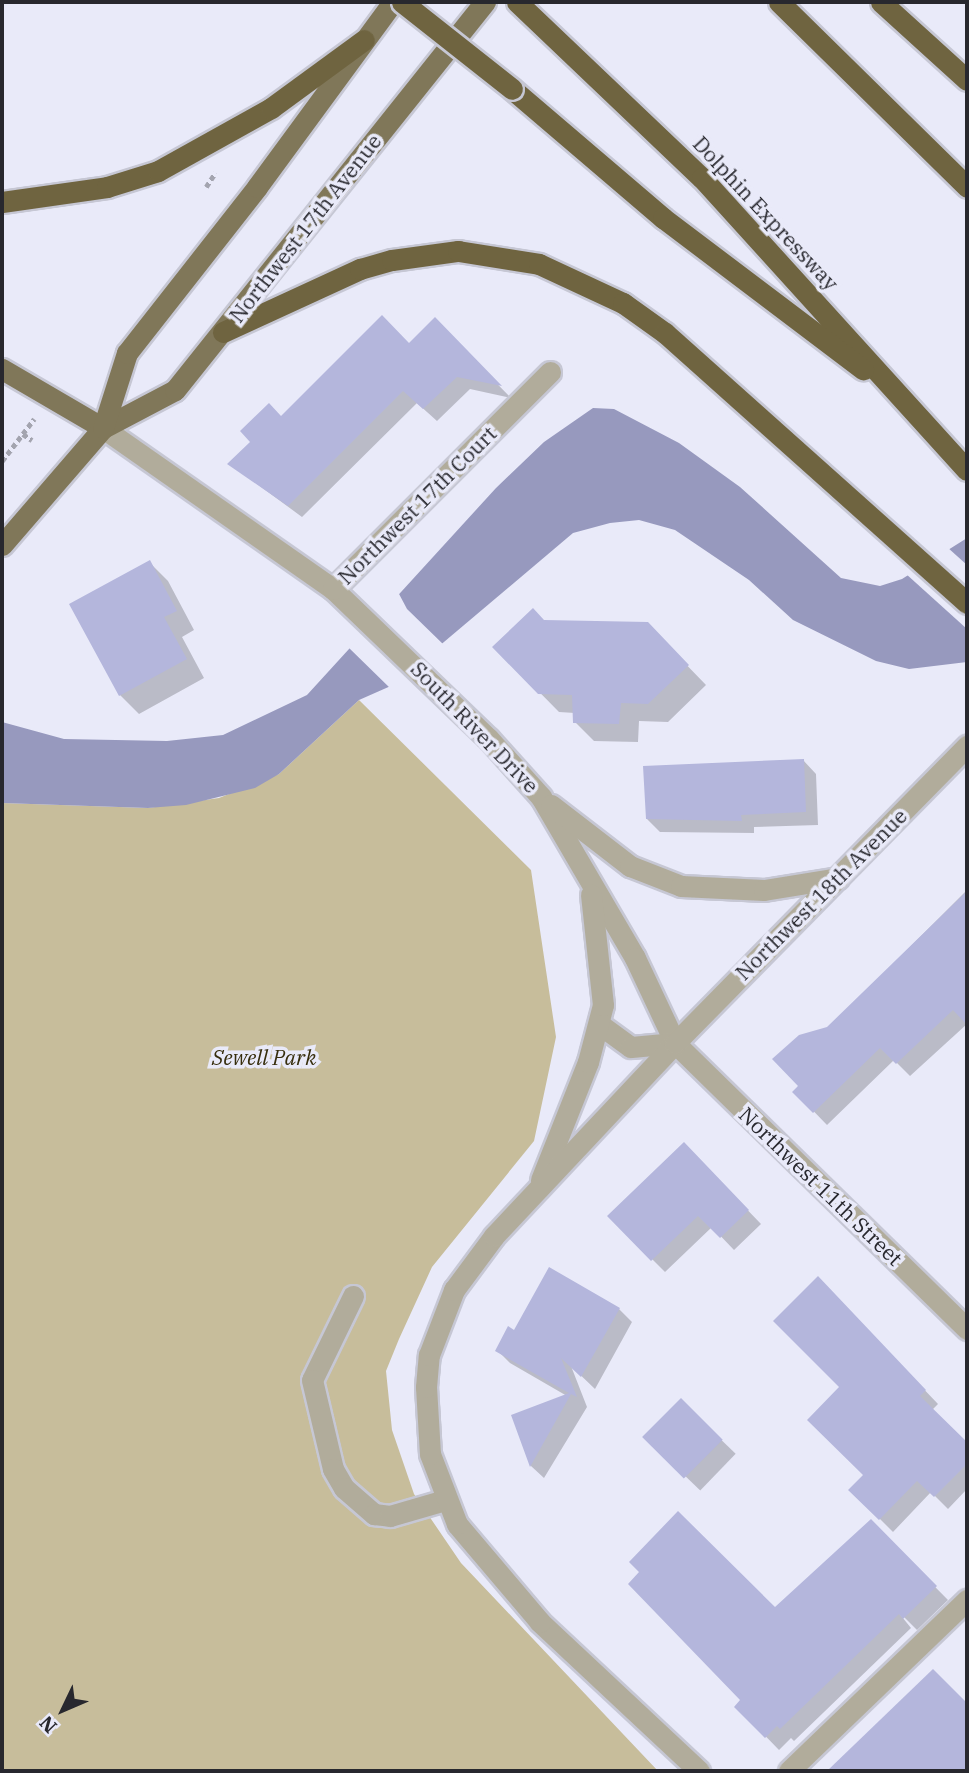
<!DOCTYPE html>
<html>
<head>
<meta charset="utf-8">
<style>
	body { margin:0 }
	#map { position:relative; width:969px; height:1773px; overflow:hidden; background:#e9eaf9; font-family:"IBM Plex Serif",serif }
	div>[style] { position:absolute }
	.green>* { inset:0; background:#c7bd9b }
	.water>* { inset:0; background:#9799be }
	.pier>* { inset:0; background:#e9eaf9 }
	.shadow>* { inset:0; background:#0003; transform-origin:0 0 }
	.building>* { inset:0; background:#b4b6dc; transform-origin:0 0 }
	.path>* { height:4.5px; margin-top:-2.25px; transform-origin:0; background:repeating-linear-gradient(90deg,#a3a4af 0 5px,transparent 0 8.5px) }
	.roads { filter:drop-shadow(2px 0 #c6c7d4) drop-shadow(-2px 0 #c6c7d4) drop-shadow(0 2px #c6c7d4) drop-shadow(0 -2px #c6c7d4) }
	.minor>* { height:21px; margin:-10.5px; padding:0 10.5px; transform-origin:10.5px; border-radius:10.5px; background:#b1ac9b }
	.major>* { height:21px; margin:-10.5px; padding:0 10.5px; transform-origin:10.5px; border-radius:10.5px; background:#807759 }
	.highway>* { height:21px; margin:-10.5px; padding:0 10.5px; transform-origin:10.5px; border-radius:10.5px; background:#6f6440 }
	.bridges { filter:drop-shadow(2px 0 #c6c7d4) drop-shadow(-2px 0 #c6c7d4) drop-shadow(0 2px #c6c7d4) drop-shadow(0 -2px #c6c7d4) }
	.highway-bridge>* { height:21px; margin:-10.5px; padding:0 10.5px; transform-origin:10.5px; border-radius:10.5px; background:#6f6440 }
	span { translate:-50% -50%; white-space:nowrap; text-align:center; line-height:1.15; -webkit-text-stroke:7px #e9eaf9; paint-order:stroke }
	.street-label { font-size:21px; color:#28282e }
	.park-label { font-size:21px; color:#362d0c; font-style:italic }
	.frame { position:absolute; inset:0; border:4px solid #28282e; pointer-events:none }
	.north { position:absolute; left:28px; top:1675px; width:70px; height:70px; -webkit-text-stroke:5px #e9eaf9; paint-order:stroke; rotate:226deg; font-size:19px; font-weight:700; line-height:28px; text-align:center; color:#28282e }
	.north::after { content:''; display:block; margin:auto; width:24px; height:32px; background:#28282e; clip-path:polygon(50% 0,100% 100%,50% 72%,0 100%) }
</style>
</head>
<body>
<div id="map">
	<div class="green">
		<div style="clip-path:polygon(359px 700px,531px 870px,556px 1037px,534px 1141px,432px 1267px,399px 1339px,386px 1371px,392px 1430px,414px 1494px,461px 1563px,658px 1771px,2px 1771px,2px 803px,148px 808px,219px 798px,279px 774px)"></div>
	</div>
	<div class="water">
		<div style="clip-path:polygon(593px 408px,614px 409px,679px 443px,740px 487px,841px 578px,880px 586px,902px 579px,967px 538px,967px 662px,909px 669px,876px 661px,793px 620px,749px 580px,675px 530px,639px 520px,610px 523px,573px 533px,393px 685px,359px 700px,279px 774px,255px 788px,186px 805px,148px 808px,2px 803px,2px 722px,64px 739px,167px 741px,223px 735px,307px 695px,496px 488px,544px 442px)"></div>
	</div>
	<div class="pier">
		<div style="clip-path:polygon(947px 547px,967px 565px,967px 629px,905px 573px)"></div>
		<div style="clip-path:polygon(398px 592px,407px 609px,445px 646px,392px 690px,347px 646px)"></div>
	</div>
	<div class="shadow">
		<div style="clip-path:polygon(435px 320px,511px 398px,470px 389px,437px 421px,417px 403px,302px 517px,230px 464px,282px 419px,409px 345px)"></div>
		<div style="clip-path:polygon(149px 562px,168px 581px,194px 630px,182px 637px,204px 678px,139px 714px,120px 695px)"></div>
		<div style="clip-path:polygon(544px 622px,647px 624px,706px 685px,668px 722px,639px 721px,638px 742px,594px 741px,575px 722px,575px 713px,559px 712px,495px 647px)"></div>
		<div style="clip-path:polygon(803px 760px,816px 774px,818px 825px,754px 827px,754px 833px,660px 832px,647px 819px)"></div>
		<div style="clip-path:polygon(967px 890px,967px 1024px,910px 1076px,894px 1060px,827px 1125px,795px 1092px,828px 1029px)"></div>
		<div style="clip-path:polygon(684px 1144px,761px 1224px,734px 1250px,712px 1227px,665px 1272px,609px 1216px)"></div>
		<div style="clip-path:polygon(550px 1269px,619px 1309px,632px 1322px,595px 1389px,571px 1366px,587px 1407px,544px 1478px,531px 1466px,513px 1416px,567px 1396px,510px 1363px,497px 1350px,515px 1332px)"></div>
		<div style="clip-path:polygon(831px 1292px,938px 1404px,932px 1410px,967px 1444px,967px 1489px,948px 1509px,931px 1492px,893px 1532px,851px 1490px,865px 1475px,842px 1387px)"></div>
		<div style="left:681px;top:1401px;width:76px;height:51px;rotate:44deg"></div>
		<div style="clip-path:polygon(871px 1522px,948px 1600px,917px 1630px,894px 1607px,911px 1628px,794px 1741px,791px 1738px,779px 1750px,737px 1707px,743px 1700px,775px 1609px)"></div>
		<div style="clip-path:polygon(933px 1672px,967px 1705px,967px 1771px,843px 1771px,837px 1764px)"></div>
	</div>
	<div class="building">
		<div style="clip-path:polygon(382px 315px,409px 343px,435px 317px,502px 386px,457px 377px,423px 409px,403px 391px,288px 506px,227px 464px,250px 442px,240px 431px,269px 403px,281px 416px)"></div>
		<div style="clip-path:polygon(150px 560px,177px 611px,164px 617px,187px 659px,119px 696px,69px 604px)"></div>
		<div style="clip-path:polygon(533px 608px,544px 620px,648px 622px,689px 665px,648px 704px,621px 703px,619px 724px,573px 723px,572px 695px,538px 694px,492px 647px)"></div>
		<div style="clip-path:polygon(804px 759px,806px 812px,741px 815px,742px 821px,646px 819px,643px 766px)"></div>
		<div style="clip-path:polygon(967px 891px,967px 1025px,953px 1010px,896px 1064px,880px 1048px,813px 1113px,792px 1092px,798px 1086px,772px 1059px,799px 1035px,827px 1027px)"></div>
		<div style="clip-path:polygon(684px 1142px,749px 1210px,720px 1238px,698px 1216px,651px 1261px,607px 1216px)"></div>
		<div style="clip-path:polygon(549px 1267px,620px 1308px,581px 1377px,561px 1358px,577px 1397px,571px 1394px,530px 1467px,511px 1415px,569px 1393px,495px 1351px,508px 1326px,514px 1330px)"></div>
		<div style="clip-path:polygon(818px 1276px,926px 1390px,920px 1396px,967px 1442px,967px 1464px,934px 1497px,917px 1481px,879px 1520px,848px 1490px,863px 1475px,807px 1420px,839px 1387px,773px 1321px)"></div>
		<div style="left:681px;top:1398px;width:59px;height:55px;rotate:45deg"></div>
		<div style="clip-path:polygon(678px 1511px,775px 1607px,871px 1519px,937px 1586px,903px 1619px,899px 1614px,780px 1729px,777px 1726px,765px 1738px,734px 1707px,740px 1700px,628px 1584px,639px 1572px,629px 1562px)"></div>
		<div style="clip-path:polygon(933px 1669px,967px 1703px,967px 1771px,827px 1771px)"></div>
	</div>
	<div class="path">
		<div style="left:206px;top:187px;width:17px;rotate:-57deg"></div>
		<div style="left:23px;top:434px;width:11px;rotate:34deg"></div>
		<div style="left:2px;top:461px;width:53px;rotate:-52.7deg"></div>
	</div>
	<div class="roads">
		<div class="minor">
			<div style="left:103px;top:428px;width:281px;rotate:35deg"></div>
			<div style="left:333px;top:589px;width:216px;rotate:43.9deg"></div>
			<div style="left:489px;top:739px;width:78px;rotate:48.1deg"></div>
			<div style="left:541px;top:797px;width:186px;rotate:59.7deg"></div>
			<div style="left:635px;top:958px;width:94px;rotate:64.8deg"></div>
			<div style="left:675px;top:1043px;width:409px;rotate:44.4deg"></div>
			<div style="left:333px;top:589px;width:307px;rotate:-45deg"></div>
			<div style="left:551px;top:805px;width:100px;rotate:37.7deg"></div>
			<div style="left:630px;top:866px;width:55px;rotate:21.4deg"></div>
			<div style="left:681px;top:886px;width:83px;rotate:2.8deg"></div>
			<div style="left:764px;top:890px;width:75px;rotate:-9.2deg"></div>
			<div style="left:599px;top:1024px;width:39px;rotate:36deg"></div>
			<div style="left:631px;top:1047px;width:44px;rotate:-5.2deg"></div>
			<div style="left:541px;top:1180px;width:127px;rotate:-68.3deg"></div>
			<div style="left:588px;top:1062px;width:59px;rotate:-75.3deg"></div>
			<div style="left:603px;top:1005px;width:111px;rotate:-96.2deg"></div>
			<div style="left:353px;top:1296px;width:93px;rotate:116deg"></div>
			<div style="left:312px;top:1380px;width:91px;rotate:76.7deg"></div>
			<div style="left:333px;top:1469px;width:22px;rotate:60deg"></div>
			<div style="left:344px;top:1488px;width:40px;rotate:41deg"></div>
			<div style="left:374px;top:1514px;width:16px;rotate:7deg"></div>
			<div style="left:390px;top:1516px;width:57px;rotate:-16.2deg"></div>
			<div style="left:699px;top:1771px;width:218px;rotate:-136.9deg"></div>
			<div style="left:540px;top:1622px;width:128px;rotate:-130.3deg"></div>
			<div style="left:457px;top:1524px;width:75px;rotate:-111.1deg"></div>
			<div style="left:430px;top:1454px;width:67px;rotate:-93.4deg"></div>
			<div style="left:426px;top:1387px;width:32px;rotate:-85deg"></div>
			<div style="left:429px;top:1355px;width:70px;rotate:-69deg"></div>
			<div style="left:454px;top:1290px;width:67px;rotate:-53.5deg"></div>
			<div style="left:494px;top:1236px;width:265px;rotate:-46.8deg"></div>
			<div style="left:675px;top:1043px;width:417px;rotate:-45.5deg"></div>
			<div style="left:789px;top:1771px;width:247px;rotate:-43.9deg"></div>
		</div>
		<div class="major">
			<div style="left:2px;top:369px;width:117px;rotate:30.3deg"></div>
			<div style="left:103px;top:428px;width:81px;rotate:-27.8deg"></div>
			<div style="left:175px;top:390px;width:497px;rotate:-51.4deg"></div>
			<div style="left:2px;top:545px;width:155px;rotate:-49.2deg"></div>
			<div style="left:103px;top:428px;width:79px;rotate:-72.3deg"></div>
			<div style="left:127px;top:353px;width:211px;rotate:-51.9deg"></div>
			<div style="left:257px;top:187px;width:230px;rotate:-53.7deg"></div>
		</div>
		<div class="highway">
			<div style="left:517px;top:2px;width:255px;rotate:43.6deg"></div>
			<div style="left:702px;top:178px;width:394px;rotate:47.8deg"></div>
			<div style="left:779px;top:2px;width:264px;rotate:44.5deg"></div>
			<div style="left:881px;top:2px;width:116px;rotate:42.2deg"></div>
			<div style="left:512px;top:89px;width:199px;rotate:40.5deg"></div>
			<div style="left:663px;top:218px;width:251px;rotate:37.1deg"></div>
			<div style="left:2px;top:202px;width:106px;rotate:-8.1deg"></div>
			<div style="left:107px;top:187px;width:53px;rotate:-17.4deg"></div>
			<div style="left:158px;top:171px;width:129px;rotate:-29.1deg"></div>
			<div style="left:271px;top:108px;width:115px;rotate:-36.2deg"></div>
			<div style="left:223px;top:332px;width:151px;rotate:-24.7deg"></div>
			<div style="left:360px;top:269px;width:33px;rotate:-16deg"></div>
			<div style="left:392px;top:260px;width:67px;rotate:-7.8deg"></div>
			<div style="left:458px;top:251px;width:82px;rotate:9.1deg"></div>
			<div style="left:539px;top:264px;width:93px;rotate:24.9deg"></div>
			<div style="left:623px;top:303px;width:52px;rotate:35.5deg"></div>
			<div style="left:665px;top:333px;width:405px;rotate:41.8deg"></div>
		</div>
	</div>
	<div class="bridges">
		<div class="highway-bridge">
			<div style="left:402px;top:2px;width:140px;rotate:38.3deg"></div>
		</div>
	</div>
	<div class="street-label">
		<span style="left:766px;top:213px;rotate:47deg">Dolphin Expressway</span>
		<span style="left:305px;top:228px;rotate:-52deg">Northwest 17th Avenue</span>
		<span style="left:417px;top:505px;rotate:-45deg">Northwest 17th Court</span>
		<span style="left:475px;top:727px;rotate:46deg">South River Drive</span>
		<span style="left:821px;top:894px;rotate:-45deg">Northwest 18th Avenue</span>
		<span style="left:821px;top:1186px;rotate:44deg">Northwest 11th Street</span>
	</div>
	<div class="park-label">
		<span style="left:264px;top:1057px">Sewell Park</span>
	</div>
	<div class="frame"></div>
	<div class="north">N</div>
</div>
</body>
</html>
